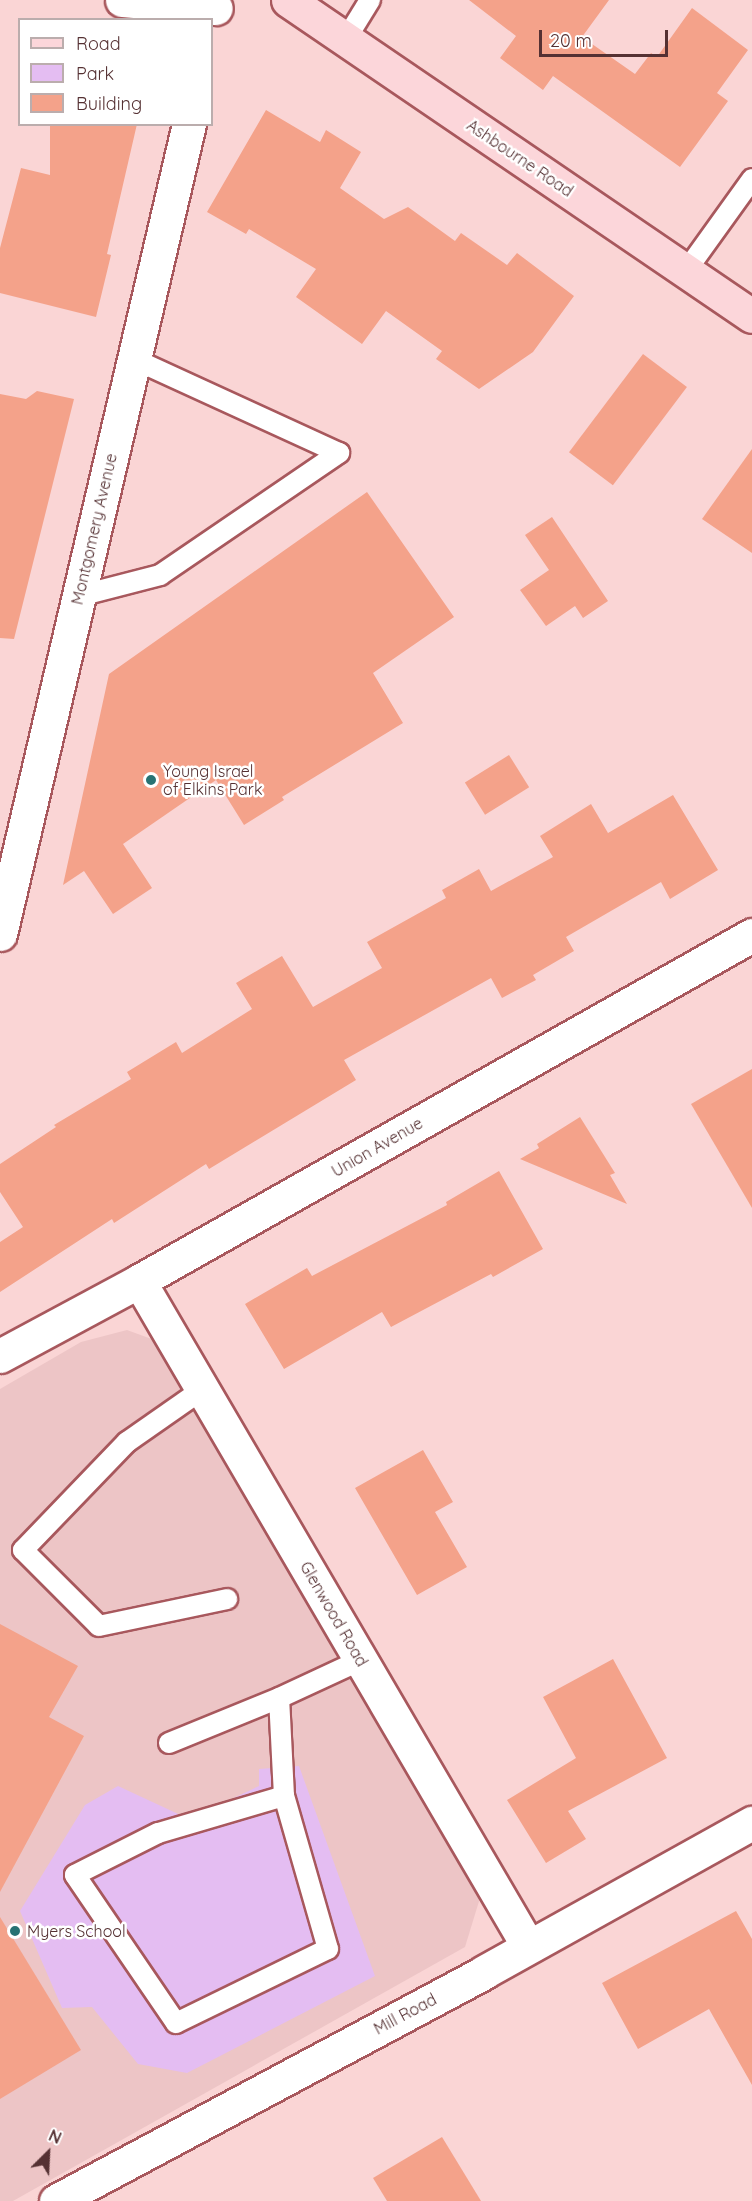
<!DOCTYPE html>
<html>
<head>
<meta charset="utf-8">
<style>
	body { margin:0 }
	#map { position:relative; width:752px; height:2201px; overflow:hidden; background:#fad5d5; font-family:Quicksand,sans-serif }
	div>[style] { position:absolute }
	.built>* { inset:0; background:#edc5c6 }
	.green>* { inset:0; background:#e4bdf2 }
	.building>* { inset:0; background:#f4a28a; transform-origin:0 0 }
	.roads { filter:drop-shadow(2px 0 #a8585d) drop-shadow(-2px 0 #a8585d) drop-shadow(0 2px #a8585d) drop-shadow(0 -2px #a8585d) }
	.lane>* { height:20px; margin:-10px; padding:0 10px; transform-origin:10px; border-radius:10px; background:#fff }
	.street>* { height:33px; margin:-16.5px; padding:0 16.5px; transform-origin:16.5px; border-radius:16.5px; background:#fff }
	.secondary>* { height:33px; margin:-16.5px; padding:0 16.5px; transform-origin:16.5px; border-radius:16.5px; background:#fcd6da }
	.dots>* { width:16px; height:16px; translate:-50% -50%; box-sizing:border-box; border:3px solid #fff; border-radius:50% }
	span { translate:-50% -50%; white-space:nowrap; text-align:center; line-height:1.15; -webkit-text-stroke:5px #fff; paint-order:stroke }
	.street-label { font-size:16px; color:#553133 }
	.poi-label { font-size:16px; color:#553133 }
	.left { translate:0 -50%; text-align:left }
	.legend { position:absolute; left:18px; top:18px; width:195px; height:108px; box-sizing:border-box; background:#fff; border:2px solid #bbadad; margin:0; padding:8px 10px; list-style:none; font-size:18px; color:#553133 }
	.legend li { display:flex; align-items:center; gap:12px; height:30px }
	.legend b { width:30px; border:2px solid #bbadad }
	.north { position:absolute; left:18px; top:2123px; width:60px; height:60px; -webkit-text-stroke:4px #fff; paint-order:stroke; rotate:24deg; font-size:16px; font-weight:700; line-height:24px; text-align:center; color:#553133 }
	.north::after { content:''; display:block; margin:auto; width:21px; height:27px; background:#553133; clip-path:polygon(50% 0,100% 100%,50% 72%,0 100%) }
	.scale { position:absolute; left:539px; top:30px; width:129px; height:27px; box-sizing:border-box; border:3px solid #553133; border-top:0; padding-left:8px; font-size:18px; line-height:21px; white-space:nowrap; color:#553133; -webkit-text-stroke:4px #fff; paint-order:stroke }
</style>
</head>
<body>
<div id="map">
	<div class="built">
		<div style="clip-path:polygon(127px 1330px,157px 1341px,478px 1883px,480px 1898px,465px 1947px,13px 2201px,0 2201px,0 1389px,81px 1342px)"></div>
	</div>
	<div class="green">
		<div style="clip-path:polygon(299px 1766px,375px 1976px,187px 2073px,138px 2064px,92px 2007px,62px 2008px,20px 1911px,85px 1805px,118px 1786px,189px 1819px,259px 1786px,259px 1769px)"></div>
	</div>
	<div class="building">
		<div style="clip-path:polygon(469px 0,609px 0,582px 37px,635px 74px,651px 53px,657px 57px,692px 8px,748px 50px,717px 93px,728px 101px,680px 167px,553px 76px,543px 90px,500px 58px,516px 36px)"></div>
		<div style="clip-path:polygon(266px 110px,320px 142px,326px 130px,361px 152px,340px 188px,384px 219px,408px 207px,455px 241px,461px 233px,507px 265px,517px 253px,574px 296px,533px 352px,479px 389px,436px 359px,442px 351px,386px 311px,362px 344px,296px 297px,316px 269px,249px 229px,246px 234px,207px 212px)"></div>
		<div style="clip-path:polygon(50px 124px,137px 124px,107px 254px,111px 255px,96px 317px,0 293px,0 248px,21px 168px,50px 175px)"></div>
		<div style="left:643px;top:354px;width:55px;height:123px;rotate:37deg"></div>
		<div style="clip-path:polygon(37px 391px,74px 399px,14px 639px,0 638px,0 394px,26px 399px)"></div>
		<div style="clip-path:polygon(752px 449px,752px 553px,702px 519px)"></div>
		<div style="clip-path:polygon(367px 492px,454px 617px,373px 673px,403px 723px,282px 797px,284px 800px,244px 825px,216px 780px,123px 844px,152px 888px,113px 914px,84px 871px,63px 885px,109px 674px)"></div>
		<div style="clip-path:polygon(552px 517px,608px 601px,583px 618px,575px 606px,546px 626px,520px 590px,549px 570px,525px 535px)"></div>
		<div style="left:509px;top:755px;width:38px;height:52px;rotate:58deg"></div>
		<div style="clip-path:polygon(673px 795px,718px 870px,670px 899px,661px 882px,566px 937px,574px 951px,533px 975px,536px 980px,502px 998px,491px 978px,344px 1060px,356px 1080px,209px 1169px,206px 1164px,114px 1223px,112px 1219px,0 1292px,0 1242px,23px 1227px,0 1192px,0 1164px,56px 1127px,54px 1125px,131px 1079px,127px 1072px,176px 1042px,182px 1053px,252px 1009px,236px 983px,282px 956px,313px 1007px,382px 968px,367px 942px,446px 898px,442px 890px,479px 869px,491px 891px,553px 857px,540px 836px,591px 804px,608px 833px)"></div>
		<div style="clip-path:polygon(752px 1069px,752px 1208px,691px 1104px)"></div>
		<div style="clip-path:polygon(580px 1117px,615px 1173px,610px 1175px,627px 1204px,520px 1159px,539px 1148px,537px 1144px)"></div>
		<div style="clip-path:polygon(499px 1171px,543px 1249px,493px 1277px,491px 1274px,391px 1327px,382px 1312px,284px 1369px,245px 1304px,307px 1268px,312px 1276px,447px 1205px,446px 1202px)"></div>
		<div style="clip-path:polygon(423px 1450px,453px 1502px,435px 1512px,467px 1567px,417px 1595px,355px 1488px)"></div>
		<div style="clip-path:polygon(0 1624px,78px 1666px,49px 1717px,84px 1736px,0 1892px)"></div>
		<div style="clip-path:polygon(613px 1659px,667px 1758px,568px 1811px,586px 1839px,546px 1863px,507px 1800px,576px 1758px,543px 1697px)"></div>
		<div style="clip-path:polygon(736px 1911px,752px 1939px,752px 2085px,709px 2009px,638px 2049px,602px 1983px)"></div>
		<div style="clip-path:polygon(0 1917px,81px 2050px,0 2099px)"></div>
		<div style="clip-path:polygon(442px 2137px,481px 2201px,387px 2201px,373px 2178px)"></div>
	</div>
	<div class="roads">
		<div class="lane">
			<div style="left:346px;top:39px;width:46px;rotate:-58.4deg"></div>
			<div style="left:686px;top:271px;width:113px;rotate:-54.3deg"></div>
			<div style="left:79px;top:596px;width:84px;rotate:-14.5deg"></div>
			<div style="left:160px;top:575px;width:217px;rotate:-34.3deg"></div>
			<div style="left:339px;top:453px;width:226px;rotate:-155.4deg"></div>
			<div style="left:203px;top:1389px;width:93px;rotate:145.1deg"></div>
			<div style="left:127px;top:1442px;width:150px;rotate:133.9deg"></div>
			<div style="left:23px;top:1550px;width:107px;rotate:45deg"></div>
			<div style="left:99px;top:1626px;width:131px;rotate:-11.9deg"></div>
			<div style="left:169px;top:1743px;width:119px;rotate:-22.2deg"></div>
			<div style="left:284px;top:1796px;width:131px;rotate:163.6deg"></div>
			<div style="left:158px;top:1833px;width:93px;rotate:153.2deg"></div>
			<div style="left:75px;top:1875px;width:179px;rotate:55.7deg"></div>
			<div style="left:176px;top:2023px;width:169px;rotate:-26deg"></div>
			<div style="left:328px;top:1949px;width:159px;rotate:-106deg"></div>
			<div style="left:284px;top:1796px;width:98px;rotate:-92.9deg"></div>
			<div style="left:279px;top:1698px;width:90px;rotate:-24.9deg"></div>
		</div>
		<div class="street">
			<div style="left:122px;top:0;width:94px;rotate:4.9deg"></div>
			<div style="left:0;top:934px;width:832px;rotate:-76.87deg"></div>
			<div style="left:139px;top:1281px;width:770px;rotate:59.67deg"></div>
			<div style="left:0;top:1356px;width:158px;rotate:-28.3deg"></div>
			<div style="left:139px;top:1281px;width:704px;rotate:-29.44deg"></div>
			<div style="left:56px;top:2201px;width:485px;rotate:-28.1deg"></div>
			<div style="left:484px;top:1972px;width:307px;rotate:-29.1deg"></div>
		</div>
		<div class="secondary">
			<div style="left:288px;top:0;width:561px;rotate:34.26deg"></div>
		</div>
	</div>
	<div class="dots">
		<div style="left:151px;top:780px;background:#277273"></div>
		<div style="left:15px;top:1931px;background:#277273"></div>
	</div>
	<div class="street-label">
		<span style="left:520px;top:158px;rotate:34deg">Ashbourne Road</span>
		<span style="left:94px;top:529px;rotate:-77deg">Montgomery Avenue</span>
		<span style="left:377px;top:1147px;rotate:-30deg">Union Avenue</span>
		<span style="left:334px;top:1614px;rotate:60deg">Glenwood Road</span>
		<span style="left:405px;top:2014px;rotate:-28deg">Mill Road</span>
	</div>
	<div class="poi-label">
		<span class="left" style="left:163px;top:780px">Young Israel<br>of Elkins Park</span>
		<span class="left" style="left:27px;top:1931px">Myers School</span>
	</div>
	<ul class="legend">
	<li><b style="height:8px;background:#fcd6da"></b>Road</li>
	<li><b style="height:16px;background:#e4bdf2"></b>Park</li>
	<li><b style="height:16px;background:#f4a28a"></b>Building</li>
	</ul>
	<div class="north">N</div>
	<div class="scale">20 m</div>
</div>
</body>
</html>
